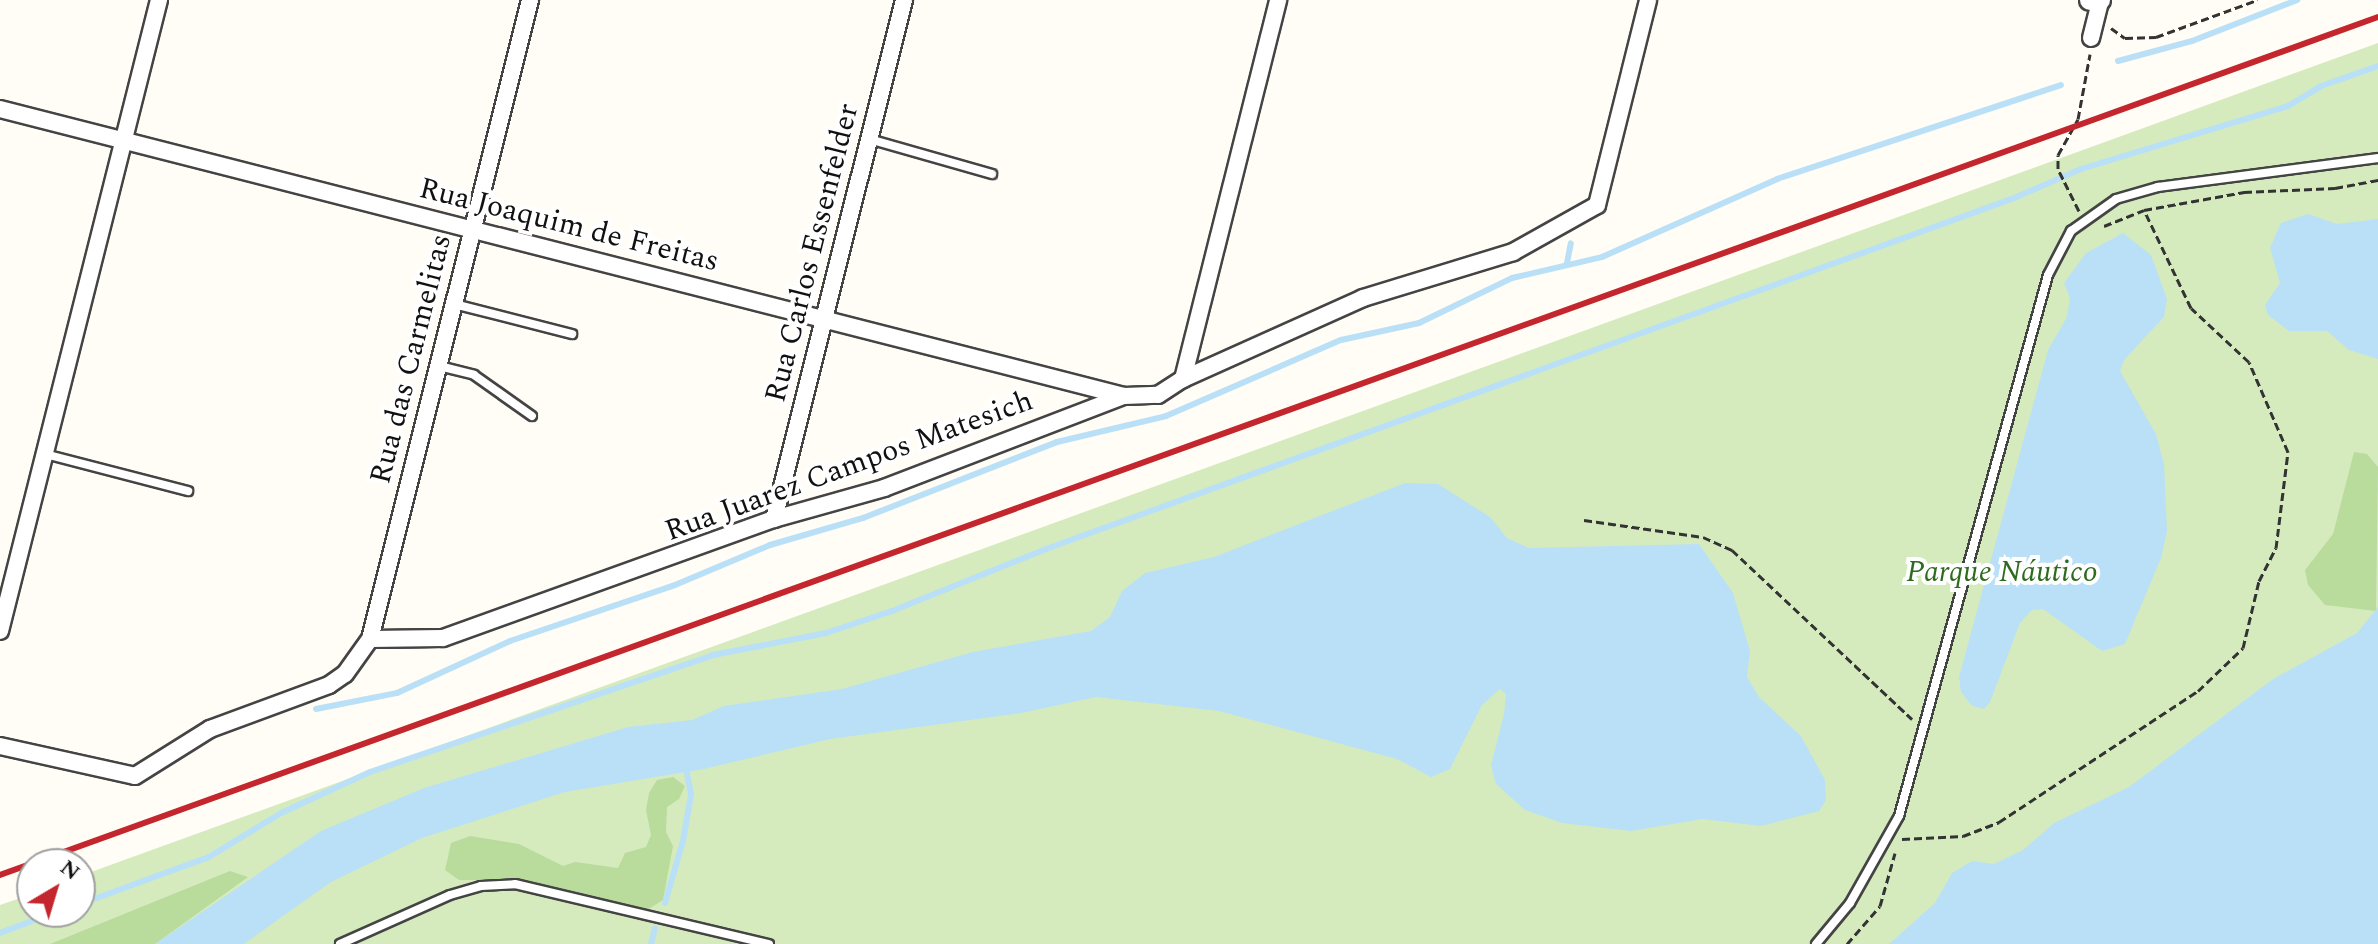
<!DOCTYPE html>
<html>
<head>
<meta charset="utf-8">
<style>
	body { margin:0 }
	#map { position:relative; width:2378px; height:944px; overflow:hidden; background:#fffdf5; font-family:Spectral,serif }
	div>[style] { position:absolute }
	.green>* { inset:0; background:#d5ebbd }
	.forest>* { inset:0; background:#b9dc9c }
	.water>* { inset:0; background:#b9e0f7 }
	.stream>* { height:6px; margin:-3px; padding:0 3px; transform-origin:3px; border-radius:3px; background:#b9e0f7 }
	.path>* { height:3px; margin-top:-1.5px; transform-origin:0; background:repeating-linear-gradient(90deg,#333 0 8px,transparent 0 12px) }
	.roads { filter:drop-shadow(2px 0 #444) drop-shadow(-2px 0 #444) drop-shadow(0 2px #444) drop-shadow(0 -2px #444) }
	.service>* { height:8px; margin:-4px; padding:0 4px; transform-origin:4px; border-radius:4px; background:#fff }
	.minor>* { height:16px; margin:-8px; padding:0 8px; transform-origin:8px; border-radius:8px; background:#fff }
	.tertiary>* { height:20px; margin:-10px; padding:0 10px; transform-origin:10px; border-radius:10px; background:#fff }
	.rail>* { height:6px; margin:-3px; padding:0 3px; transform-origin:3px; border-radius:3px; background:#c4262e }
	span { translate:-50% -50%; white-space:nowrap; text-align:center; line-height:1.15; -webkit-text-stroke:8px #fff; paint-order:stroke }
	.street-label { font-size:30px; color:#111 }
	.park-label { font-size:30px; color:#2f6b1f; font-style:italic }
	.north { position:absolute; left:16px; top:848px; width:80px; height:80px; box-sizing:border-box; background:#fff; border:2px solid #a0a0a0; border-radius:50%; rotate:38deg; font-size:22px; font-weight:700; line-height:32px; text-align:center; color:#111 }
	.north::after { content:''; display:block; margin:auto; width:28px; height:36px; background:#c4262e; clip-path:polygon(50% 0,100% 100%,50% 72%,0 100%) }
</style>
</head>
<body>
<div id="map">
	<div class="green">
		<div style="clip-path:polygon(2378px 43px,2378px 944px,0 944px,0 905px,32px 894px,32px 912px,80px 912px,80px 876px)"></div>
	</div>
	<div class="forest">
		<div style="clip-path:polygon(2354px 452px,2367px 454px,2378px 467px,2376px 611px,2325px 605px,2308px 585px,2305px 570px,2333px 534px)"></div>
		<div style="clip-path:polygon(673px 777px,685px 786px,679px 799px,667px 807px,666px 832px,673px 846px,663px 900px,647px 910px,526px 880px,459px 880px,445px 870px,451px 843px,470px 836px,519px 844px,563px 866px,575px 862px,618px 868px,625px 853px,646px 847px,651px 835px,646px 810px,649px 793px,657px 780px)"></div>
		<div style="clip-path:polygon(230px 871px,248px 877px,155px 944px,50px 944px)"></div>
	</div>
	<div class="water">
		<div style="clip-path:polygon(2308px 214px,2337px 224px,2378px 219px,2378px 359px,2349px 350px,2327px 331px,2289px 331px,2268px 315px,2265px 305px,2280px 283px,2270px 248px,2281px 223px)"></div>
		<div style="clip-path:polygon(2123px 233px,2151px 255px,2167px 299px,2164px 317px,2124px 360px,2120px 371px,2156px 434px,2164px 464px,2167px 531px,2161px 558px,2125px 644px,2102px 651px,2043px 609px,2032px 610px,2020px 623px,1990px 702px,1984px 709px,1972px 706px,1961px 692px,1959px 677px,2048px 350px,2067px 317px,2070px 298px,2064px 283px,2086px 253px)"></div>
		<div style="clip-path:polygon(1405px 483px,1438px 484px,1490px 517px,1507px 538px,1529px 548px,1699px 544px,1733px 593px,1750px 651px,1747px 677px,1759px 697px,1801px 736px,1825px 780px,1826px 800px,1819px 811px,1761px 826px,1702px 819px,1631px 831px,1562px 823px,1525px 810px,1496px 784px,1491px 765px,1504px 714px,1506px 694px,1500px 689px,1482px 705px,1450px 769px,1431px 777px,1397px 759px,1219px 711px,1096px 697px,1021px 713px,830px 739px,704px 769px,565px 792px,422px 838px,331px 882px,244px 944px,155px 944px,321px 831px,424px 788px,628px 727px,692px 720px,724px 706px,842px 689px,973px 652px,1091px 631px,1110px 617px,1122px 591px,1145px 573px,1214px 557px)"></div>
		<div style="clip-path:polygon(2378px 607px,2378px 944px,1889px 944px,1935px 903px,1952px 873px,1972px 861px,1994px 864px,2023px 850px,2054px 823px,2129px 787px,2273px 679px,2357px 633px)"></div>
	</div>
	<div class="stream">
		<div style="left:2118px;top:61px;width:77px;rotate:-15.1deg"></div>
		<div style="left:2192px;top:41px;width:113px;rotate:-21.3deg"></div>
		<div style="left:1567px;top:263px;width:20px;rotate:-79deg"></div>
		<div style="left:316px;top:709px;width:83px;rotate:-11.2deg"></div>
		<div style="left:397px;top:693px;width:124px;rotate:-24.7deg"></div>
		<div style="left:510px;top:641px;width:174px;rotate:-18.7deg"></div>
		<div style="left:675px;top:585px;width:103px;rotate:-22.8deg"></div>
		<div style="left:770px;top:545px;width:97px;rotate:-16.2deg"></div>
		<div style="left:863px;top:518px;width:208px;rotate:-21.4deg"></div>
		<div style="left:1057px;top:442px;width:112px;rotate:-13.4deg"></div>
		<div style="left:1166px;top:416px;width:191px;rotate:-23.5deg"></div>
		<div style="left:1341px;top:340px;width:80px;rotate:-12.3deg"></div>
		<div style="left:1419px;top:323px;width:103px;rotate:-25.8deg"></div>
		<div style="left:1512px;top:278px;width:92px;rotate:-13.1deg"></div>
		<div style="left:1602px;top:257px;width:192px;rotate:-24deg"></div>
		<div style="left:1777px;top:179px;width:299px;rotate:-18.3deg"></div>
		<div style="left:665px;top:903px;width:65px;rotate:-73.8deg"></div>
		<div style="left:683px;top:841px;width:48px;rotate:-80.3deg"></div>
		<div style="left:691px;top:794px;width:26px;rotate:-101deg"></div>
		<div style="left:80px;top:904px;width:137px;rotate:-20deg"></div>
		<div style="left:209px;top:857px;width:84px;rotate:-31.4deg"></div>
		<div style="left:281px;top:813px;width:98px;rotate:-24.7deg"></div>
		<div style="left:370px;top:772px;width:362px;rotate:-18.8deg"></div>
		<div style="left:713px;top:655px;width:115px;rotate:-11deg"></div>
		<div style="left:826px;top:633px;width:70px;rotate:-18.4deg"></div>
		<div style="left:892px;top:611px;width:166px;rotate:-21.9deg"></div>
		<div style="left:1046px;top:549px;width:1030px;rotate:-19.93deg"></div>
		<div style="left:2014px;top:198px;width:73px;rotate:-23.4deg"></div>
		<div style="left:2081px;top:169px;width:216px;rotate:-16.9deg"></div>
		<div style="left:2288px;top:106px;width:39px;rotate:-31deg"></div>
		<div style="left:2321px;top:86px;width:60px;rotate:-19.3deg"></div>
		<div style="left:0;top:933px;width:60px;rotate:-20.6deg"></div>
		<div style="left:651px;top:944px;width:16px;rotate:-76deg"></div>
	</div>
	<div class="path">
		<div style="left:2111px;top:28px;width:17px;rotate:36deg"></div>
		<div style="left:2125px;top:38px;width:31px;rotate:-2deg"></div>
		<div style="left:2156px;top:37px;width:108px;rotate:-20.1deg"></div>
		<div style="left:2079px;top:211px;width:47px;rotate:-116.6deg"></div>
		<div style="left:2058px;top:169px;width:14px;rotate:-90deg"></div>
		<div style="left:2058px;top:155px;width:41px;rotate:-60.9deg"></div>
		<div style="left:2078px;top:119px;width:66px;rotate:-79.5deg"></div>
		<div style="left:2104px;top:226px;width:43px;rotate:-21.8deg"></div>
		<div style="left:2144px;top:210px;width:102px;rotate:-10.2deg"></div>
		<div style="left:2244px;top:192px;width:91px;rotate:-2.5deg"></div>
		<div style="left:2335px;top:188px;width:44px;rotate:-10.5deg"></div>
		<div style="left:1584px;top:520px;width:120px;rotate:8.1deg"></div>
		<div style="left:1703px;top:537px;width:32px;rotate:24deg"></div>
		<div style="left:1732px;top:550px;width:247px;rotate:43.2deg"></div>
		<div style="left:1902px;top:839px;width:61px;rotate:-2.8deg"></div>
		<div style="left:1963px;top:836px;width:39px;rotate:-21deg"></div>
		<div style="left:1999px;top:822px;width:238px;rotate:-33.4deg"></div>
		<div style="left:2198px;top:691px;width:62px;rotate:-43.7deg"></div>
		<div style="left:2243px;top:648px;width:69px;rotate:-76.6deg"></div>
		<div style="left:2259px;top:581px;width:37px;rotate:-63deg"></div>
		<div style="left:2276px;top:548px;width:97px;rotate:-82.9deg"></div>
		<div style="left:2288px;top:452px;width:98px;rotate:-113.4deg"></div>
		<div style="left:2249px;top:362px;width:79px;rotate:-137deg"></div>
		<div style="left:2191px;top:308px;width:109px;rotate:-115.6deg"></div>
		<div style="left:1847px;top:944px;width:50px;rotate:-49deg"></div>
		<div style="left:1880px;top:906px;width:55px;rotate:-74.2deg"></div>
	</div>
	<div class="roads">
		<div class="service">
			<div style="left:869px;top:139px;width:128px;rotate:15.9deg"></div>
			<div style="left:454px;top:304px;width:122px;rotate:14.3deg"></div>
			<div style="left:439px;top:366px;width:36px;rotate:14deg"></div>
			<div style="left:474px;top:375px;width:71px;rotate:35.3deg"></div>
			<div style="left:45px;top:454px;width:148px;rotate:14.5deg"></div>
			<div style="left:340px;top:944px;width:120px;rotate:-24deg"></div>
			<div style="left:450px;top:895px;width:32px;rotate:-16deg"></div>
			<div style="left:481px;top:886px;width:34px;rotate:-3deg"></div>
			<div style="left:515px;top:884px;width:261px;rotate:13.3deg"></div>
			<div style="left:1816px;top:944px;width:53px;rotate:-50.3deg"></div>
			<div style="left:1850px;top:903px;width:100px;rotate:-60.6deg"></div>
			<div style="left:1899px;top:816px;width:561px;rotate:-74.6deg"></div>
			<div style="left:2048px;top:275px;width:50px;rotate:-62.4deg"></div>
			<div style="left:2071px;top:231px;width:55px;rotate:-35.4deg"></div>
			<div style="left:2116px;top:199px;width:44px;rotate:-15.9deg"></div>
			<div style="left:2158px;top:187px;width:222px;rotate:-7.5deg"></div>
		</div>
		<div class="minor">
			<div style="left:2091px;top:38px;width:37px;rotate:-76deg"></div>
			<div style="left:0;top:109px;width:1160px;rotate:14.32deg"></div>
			<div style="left:1183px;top:379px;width:391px;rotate:-75.9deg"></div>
			<div style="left:774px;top:519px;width:535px;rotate:-75.94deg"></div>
			<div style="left:0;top:631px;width:651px;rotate:-75.86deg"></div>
			<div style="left:370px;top:639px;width:659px;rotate:-75.94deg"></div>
			<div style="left:0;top:746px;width:138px;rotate:12.5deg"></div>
			<div style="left:135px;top:776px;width:89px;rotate:-32.1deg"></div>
			<div style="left:210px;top:729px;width:127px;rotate:-20.3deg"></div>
			<div style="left:329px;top:685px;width:19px;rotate:-35deg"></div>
			<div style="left:345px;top:674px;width:43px;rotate:-54.5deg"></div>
			<div style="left:370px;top:639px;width:73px;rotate:-0.8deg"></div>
			<div style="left:443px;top:638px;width:352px;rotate:-19.8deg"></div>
			<div style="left:774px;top:519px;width:114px;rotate:-15.7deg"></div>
			<div style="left:884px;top:488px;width:257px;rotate:-21deg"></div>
			<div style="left:1124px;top:396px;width:34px;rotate:-2deg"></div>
			<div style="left:1158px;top:395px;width:30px;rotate:-33deg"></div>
			<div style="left:1183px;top:379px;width:197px;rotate:-24.2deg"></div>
			<div style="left:1363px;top:298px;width:157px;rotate:-17deg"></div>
			<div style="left:1513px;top:252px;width:96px;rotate:-29.2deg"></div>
			<div style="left:1597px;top:205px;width:211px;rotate:-76deg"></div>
		</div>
		<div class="tertiary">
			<div style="left:2090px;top:0;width:10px"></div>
		</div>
	</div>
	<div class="rail">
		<div style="left:0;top:875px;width:2528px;rotate:-19.84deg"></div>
	</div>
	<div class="street-label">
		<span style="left:569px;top:225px;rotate:14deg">Rua Joaquim de Freitas</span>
		<span style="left:812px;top:253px;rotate:-76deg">Rua Carlos Essenfelder</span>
		<span style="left:411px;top:359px;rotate:-76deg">Rua das Carmelitas</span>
		<span style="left:849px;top:466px;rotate:-20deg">Rua Juarez Campos Matesich</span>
	</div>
	<div class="park-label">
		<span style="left:2002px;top:572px">Parque Náutico</span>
	</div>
	<div class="north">N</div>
</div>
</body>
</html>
